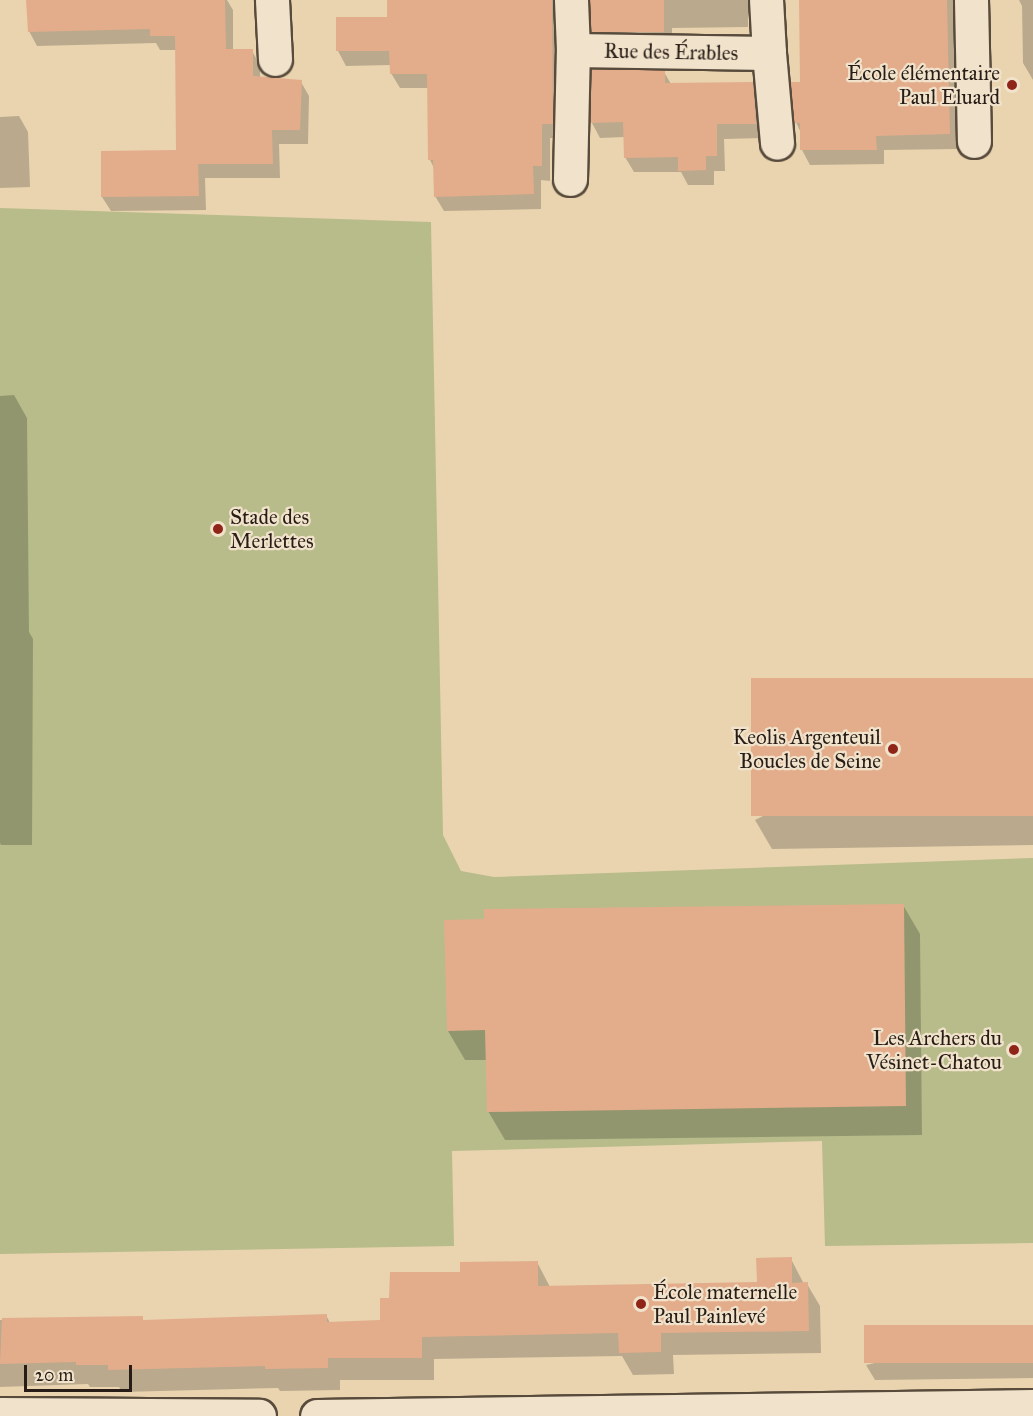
<!DOCTYPE html>
<html>
<head>
<meta charset="utf-8">
<style>
	body { margin:0 }
	#map { position:relative; width:1033px; height:1416px; overflow:hidden; background:#e9d4af; font-family:"IM FELL Great Primer",serif }
	div>[style] { position:absolute }
	.green>* { inset:0; background:#b7bc8a }
	.shadow>* { inset:0; background:#0003 }
	.building>* { inset:0; background:#e3ad8c; transform-origin:0 0 }
	.roads { filter:drop-shadow(2px 0 #584b3c) drop-shadow(-2px 0 #584b3c) drop-shadow(0 2px #584b3c) drop-shadow(0 -2px #584b3c) }
	.minor>* { height:33px; margin:-16.5px; padding:0 16.5px; transform-origin:16.5px; border-radius:16.5px; background:#f1e3cb }
	.dots>* { width:16px; height:16px; translate:-50% -50%; box-sizing:border-box; border:3px solid #f1e3cb; border-radius:50% }
	span { translate:-50% -50%; white-space:nowrap; text-align:center; line-height:1.15; -webkit-text-stroke:4.5px #f1e3cb; paint-order:stroke }
	.street-label { font-size:21px; color:#281d16 }
	.poi-label { font-size:21px; color:#281d16 }
	.right { translate:-100% -50%; text-align:right }
	.left { translate:0 -50%; text-align:left }
	.scale { position:absolute; left:24px; top:1365px; width:108px; height:27px; box-sizing:border-box; border:3px solid #281d16; border-top:0; padding-left:8px; font-size:18px; line-height:21px; white-space:nowrap; color:#281d16; -webkit-text-stroke:4px #f1e3cb; paint-order:stroke }
</style>
</head>
<body>
<div id="map">
	<div class="green">
		<div style="clip-path:polygon(0 208px,431px 222px,443px 835px,461px 871px,494px 877px,1033px 858px,1033px 1243px,825px 1246px,822px 1141px,452px 1151px,454px 1246px,0 1254px)"></div>
	</div>
	<div class="shadow">
		<div style="clip-path:polygon(28px 0,227px 0,233px 10px,233px 51px,252px 51px,260px 65px,260px 79px,301px 82px,309px 96px,308px 144px,279px 144px,280px 178px,205px 178px,206px 210px,111px 211px,102px 197px,178px 151px,177px 50px,160px 50px,156px 43px,37px 46px,29px 31px)"></div>
		<div style="clip-path:polygon(388px 0,568px 0,560px 138px,550px 138px,550px 181px,541px 180px,541px 209px,444px 211px,435px 196px,434px 168px,430px 160px,429px 88px,400px 88px,391px 73px,391px 65px,346px 66px,338px 51px,388px 18px)"></div>
		<div style="clip-path:polygon(590px 0,748px 0,748px 27px,672px 28px,672px 47px,601px 46px,592px 31px)"></div>
		<div style="clip-path:polygon(800px 0,954px 0,957px 149px,884px 150px,884px 164px,810px 165px,802px 150px,801px 133px,796px 122px,802px 83px)"></div>
		<div style="clip-path:polygon(1019px 0,1033px 0,1033px 80px,1023px 63px,1022px 6px)"></div>
		<div style="clip-path:polygon(664px 72px,671px 84px,752px 84px,761px 99px,764px 138px,724px 139px,725px 171px,714px 171px,714px 185px,688px 185px,681px 172px,634px 172px,625px 157px,625px 137px,600px 138px,592px 123px)"></div>
		<div style="clip-path:polygon(19px 116px,28px 132px,30px 187px,0 188px,0 117px)"></div>
		<div style="clip-path:polygon(14px 395px,27px 418px,29px 632px,33px 639px,32px 845px,1px 845px,0 843px,0 396px)"></div>
		<div style="clip-path:polygon(1033px 679px,1033px 845px,772px 849px,755px 820px)"></div>
		<div style="clip-path:polygon(903px 905px,920px 934px,922px 1135px,505px 1140px,488px 1111px,488px 1060px,465px 1060px,448px 1031px,446px 921px)"></div>
		<div style="clip-path:polygon(791px 1259px,804px 1284px,807px 1284px,820px 1306px,821px 1353px,673px 1355px,674px 1374px,633px 1375px,622px 1356px,434px 1359px,434px 1380px,340px 1380px,340px 1390px,280px 1391px,278px 1388px,122px 1392px,119px 1387px,90px 1387px,88px 1384px,0 1387px,0 1320px,142px 1318px,144px 1321px,326px 1315px,330px 1323px,381px 1321px,391px 1299px,461px 1274px,537px 1262px,550px 1287px,758px 1284px)"></div>
		<div style="clip-path:polygon(1033px 1326px,1033px 1378px,875px 1380px,866px 1365px)"></div>
	</div>
	<div class="building">
		<div style="clip-path:polygon(26px 0,225px 0,226px 49px,253px 49px,253px 76px,302px 80px,300px 130px,272px 130px,273px 164px,198px 164px,199px 196px,101px 197px,101px 151px,176px 150px,175px 36px,150px 36px,150px 29px,28px 32px)"></div>
		<div style="clip-path:polygon(387px 0,552px 0,553px 124px,542px 124px,542px 166px,533px 166px,534px 194px,434px 197px,433px 160px,428px 160px,427px 74px,390px 74px,389px 51px,336px 51px,336px 17px,387px 17px)"></div>
		<div style="left:590px;top:0;width:74px;height:32px"></div>
		<div style="clip-path:polygon(799px 0,947px 0,950px 134px,876px 136px,877px 150px,800px 150px,800px 123px,794px 123px,790px 82px,800px 82px)"></div>
		<div style="clip-path:polygon(591px 69px,665px 70px,665px 83px,753px 82px,756px 124px,717px 124px,717px 156px,706px 156px,706px 170px,678px 171px,678px 157px,624px 158px,623px 122px,590px 123px)"></div>
		<div style="left:1033px;top:678px;width:138px;height:282px;rotate:90deg"></div>
		<div style="clip-path:polygon(904px 904px,906px 1106px,487px 1112px,485px 1030px,447px 1031px,444px 920px,484px 919px,484px 909px)"></div>
		<div style="clip-path:polygon(792px 1257px,792px 1283px,808px 1282px,809px 1331px,661px 1333px,661px 1352px,619px 1353px,618px 1333px,422px 1337px,422px 1358px,328px 1358px,328px 1368px,265px 1369px,265px 1366px,108px 1370px,108px 1365px,76px 1365px,76px 1362px,0 1364px,2px 1318px,143px 1316px,143px 1320px,327px 1314px,327px 1322px,380px 1320px,380px 1298px,389px 1298px,390px 1272px,460px 1272px,460px 1262px,538px 1261px,538px 1286px,757px 1282px,756px 1258px)"></div>
		<div style="left:1033px;top:1325px;width:38px;height:169px;rotate:90deg"></div>
	</div>
	<div class="roads">
		<div class="minor">
			<div style="left:272px;top:0;width:59px;rotate:87.1deg"></div>
			<div style="left:571px;top:0;width:50px;rotate:87.7deg"></div>
			<div style="left:573px;top:50px;width:196px;rotate:0.9deg"></div>
			<div style="left:769px;top:53px;width:53px;rotate:-93.2deg"></div>
			<div style="left:971px;top:0;width:141px;rotate:88.8deg"></div>
			<div style="left:769px;top:53px;width:90px;rotate:84.9deg"></div>
			<div style="left:570px;top:179px;width:129px;rotate:-88.7deg"></div>
			<div style="left:0;top:1414px;width:259px;rotate:0.4deg"></div>
			<div style="left:317px;top:1416px;width:716px;rotate:-0.8deg"></div>
		</div>
	</div>
	<div class="dots">
		<div style="left:1012px;top:85px;background:#8f2418"></div>
		<div style="left:218px;top:529px;background:#8f2418"></div>
		<div style="left:893px;top:749px;background:#8f2418"></div>
		<div style="left:1014px;top:1050px;background:#8f2418"></div>
		<div style="left:641px;top:1304px;background:#8f2418"></div>
	</div>
	<div class="street-label">
		<span style="left:671px;top:52px;rotate:1deg">Rue des Érables</span>
	</div>
	<div class="poi-label">
		<span class="right" style="left:1000px;top:85px">École élémentaire<br>Paul Eluard</span>
		<span class="left" style="left:230px;top:529px">Stade des<br>Merlettes</span>
		<span class="right" style="left:881px;top:749px">Keolis Argenteuil<br>Boucles de Seine</span>
		<span class="right" style="left:1002px;top:1050px">Les Archers du<br>Vésinet-Chatou</span>
		<span class="left" style="left:653px;top:1304px">École maternelle<br>Paul Painlevé</span>
	</div>
	<div class="scale">20 m</div>
</div>
</body>
</html>
